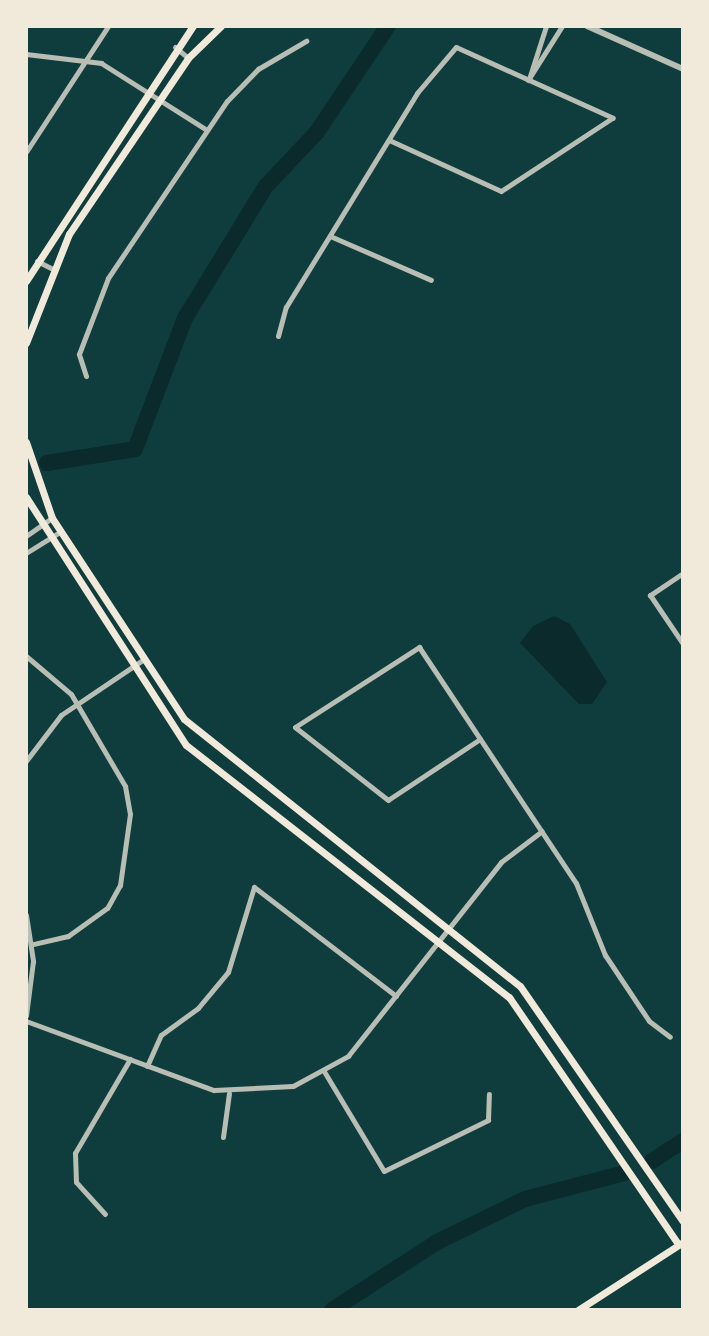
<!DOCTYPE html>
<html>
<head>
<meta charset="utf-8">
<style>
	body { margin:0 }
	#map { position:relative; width:709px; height:1336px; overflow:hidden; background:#0f3d3e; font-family:Cabin,sans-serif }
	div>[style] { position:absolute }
	.water>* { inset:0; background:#0a2a2b }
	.river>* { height:16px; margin:-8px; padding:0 8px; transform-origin:8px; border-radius:8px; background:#0a2a2b }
	.minor>* { height:5px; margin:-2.5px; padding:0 2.5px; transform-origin:2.5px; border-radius:2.5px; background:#b8beb3 }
	.tertiary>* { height:6px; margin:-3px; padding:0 3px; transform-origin:3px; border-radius:3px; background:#b8beb3 }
	.secondary>* { height:7px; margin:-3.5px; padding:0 3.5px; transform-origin:3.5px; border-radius:3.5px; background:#f1e9da }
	span { translate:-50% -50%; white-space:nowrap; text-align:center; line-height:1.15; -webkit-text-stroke:7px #f1e9da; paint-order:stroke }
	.frame { position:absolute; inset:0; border:28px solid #f1e9da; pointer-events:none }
</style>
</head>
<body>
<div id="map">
	<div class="water">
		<div style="clip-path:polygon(554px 616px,570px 624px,607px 682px,592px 704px,579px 704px,520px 643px,533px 626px)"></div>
	</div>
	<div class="river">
		<div style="left:47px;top:463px;width:89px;rotate:-9deg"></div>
		<div style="left:135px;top:449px;width:140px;rotate:-69.1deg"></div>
		<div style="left:185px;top:318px;width:155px;rotate:-58.5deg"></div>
		<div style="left:266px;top:186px;width:74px;rotate:-46.6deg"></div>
		<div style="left:317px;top:132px;width:128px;rotate:-56.2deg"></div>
		<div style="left:652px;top:1161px;width:37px;rotate:-33deg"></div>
		<div style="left:332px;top:1310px;width:125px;rotate:-32.9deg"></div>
		<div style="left:437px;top:1242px;width:98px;rotate:-26deg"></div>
		<div style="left:525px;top:1199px;width:103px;rotate:-14.6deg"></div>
	</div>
	<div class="minor">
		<div style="left:175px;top:47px;width:17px;rotate:40deg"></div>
		<div style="left:26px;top:54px;width:76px;rotate:6.8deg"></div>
		<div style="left:101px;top:63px;width:125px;rotate:32.3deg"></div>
		<div style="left:529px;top:79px;width:56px;rotate:-72.2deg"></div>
		<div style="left:528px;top:80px;width:64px;rotate:-57.8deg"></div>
		<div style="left:389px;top:140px;width:123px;rotate:24.5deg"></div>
		<div style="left:501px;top:191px;width:133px;rotate:-33.3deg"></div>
		<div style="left:26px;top:152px;width:150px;rotate:-56.9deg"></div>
		<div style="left:330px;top:236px;width:110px;rotate:23.5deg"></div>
		<div style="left:37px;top:261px;width:16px;rotate:27deg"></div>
		<div style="left:278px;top:336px;width:30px;rotate:-75deg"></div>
		<div style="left:286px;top:307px;width:251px;rotate:-58.5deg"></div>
		<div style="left:417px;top:93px;width:60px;rotate:-49.7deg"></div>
		<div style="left:456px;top:47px;width:172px;rotate:24.3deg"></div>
		<div style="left:86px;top:376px;width:23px;rotate:-108deg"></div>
		<div style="left:79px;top:354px;width:81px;rotate:-69.1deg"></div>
		<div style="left:108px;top:278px;width:213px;rotate:-56.1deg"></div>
		<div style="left:227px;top:101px;width:45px;rotate:-45.9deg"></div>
		<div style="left:258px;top:69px;width:56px;rotate:-30.3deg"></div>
		<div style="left:26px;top:536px;width:32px;rotate:-35deg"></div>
		<div style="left:26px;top:553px;width:40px;rotate:-32deg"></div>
		<div style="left:683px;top:573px;width:40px;rotate:146deg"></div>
		<div style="left:650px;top:595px;width:59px;rotate:56deg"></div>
		<div style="left:26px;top:656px;width:59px;rotate:40.2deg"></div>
		<div style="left:71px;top:694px;width:107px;rotate:59.6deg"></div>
		<div style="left:125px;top:786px;width:28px;rotate:80deg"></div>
		<div style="left:130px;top:814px;width:72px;rotate:98deg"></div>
		<div style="left:120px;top:885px;width:26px;rotate:119deg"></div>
		<div style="left:107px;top:908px;width:48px;rotate:144.3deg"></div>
		<div style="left:68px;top:936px;width:37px;rotate:167deg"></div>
		<div style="left:480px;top:739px;width:110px;rotate:146.5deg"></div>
		<div style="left:388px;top:800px;width:118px;rotate:-141.9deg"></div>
		<div style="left:295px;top:727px;width:148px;rotate:-32.8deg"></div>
		<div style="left:419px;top:647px;width:283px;rotate:56.4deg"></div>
		<div style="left:576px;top:883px;width:78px;rotate:68.1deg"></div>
		<div style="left:605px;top:955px;width:79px;rotate:56.3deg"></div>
		<div style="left:649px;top:1021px;width:26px;rotate:37deg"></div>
		<div style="left:26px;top:761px;width:58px;rotate:-52.7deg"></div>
		<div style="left:61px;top:715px;width:100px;rotate:-34deg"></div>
		<div style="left:26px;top:915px;width:47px;rotate:81.3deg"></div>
		<div style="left:33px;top:961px;width:55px;rotate:97.3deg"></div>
		<div style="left:26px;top:1021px;width:200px;rotate:20.2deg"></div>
		<div style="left:214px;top:1090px;width:79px;rotate:-2.9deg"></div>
		<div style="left:293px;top:1086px;width:63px;rotate:-28.6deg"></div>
		<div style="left:348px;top:1056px;width:247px;rotate:-51.7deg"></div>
		<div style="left:501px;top:862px;width:51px;rotate:-37.1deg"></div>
		<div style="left:147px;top:1066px;width:34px;rotate:-66deg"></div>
		<div style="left:161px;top:1035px;width:46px;rotate:-36.1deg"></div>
		<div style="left:198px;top:1008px;width:47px;rotate:-50.2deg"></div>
		<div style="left:228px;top:972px;width:89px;rotate:-73deg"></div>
		<div style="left:254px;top:887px;width:179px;rotate:37.5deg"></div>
		<div style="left:325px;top:1073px;width:114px;rotate:59deg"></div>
		<div style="left:384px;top:1171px;width:116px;rotate:-26.1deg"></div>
		<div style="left:488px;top:1120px;width:26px;rotate:-88deg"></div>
		<div style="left:223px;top:1137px;width:44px;rotate:-82.2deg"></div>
		<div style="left:105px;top:1214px;width:43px;rotate:-132.2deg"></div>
		<div style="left:76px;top:1182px;width:29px;rotate:-92deg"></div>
		<div style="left:75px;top:1153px;width:109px;rotate:-59.7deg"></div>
	</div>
	<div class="tertiary">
		<div style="left:587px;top:26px;width:105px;rotate:24.1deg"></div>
	</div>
	<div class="secondary">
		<div style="left:26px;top:281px;width:305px;rotate:-56.8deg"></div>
		<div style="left:26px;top:343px;width:117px;rotate:-68.5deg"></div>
		<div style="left:69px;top:234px;width:212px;rotate:-55.9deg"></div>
		<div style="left:188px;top:58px;width:46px;rotate:-44.1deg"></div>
		<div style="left:26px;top:442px;width:80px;rotate:71.1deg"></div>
		<div style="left:52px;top:518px;width:240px;rotate:56.7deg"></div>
		<div style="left:184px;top:719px;width:429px;rotate:38.5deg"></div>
		<div style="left:520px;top:986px;width:286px;rotate:55.3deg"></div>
		<div style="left:26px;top:497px;width:295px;rotate:57.2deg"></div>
		<div style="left:186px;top:745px;width:410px;rotate:38deg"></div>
		<div style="left:509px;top:997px;width:299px;rotate:55.6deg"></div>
		<div style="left:578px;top:1310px;width:125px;rotate:-32.9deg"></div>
	</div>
	<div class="frame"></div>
</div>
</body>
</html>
